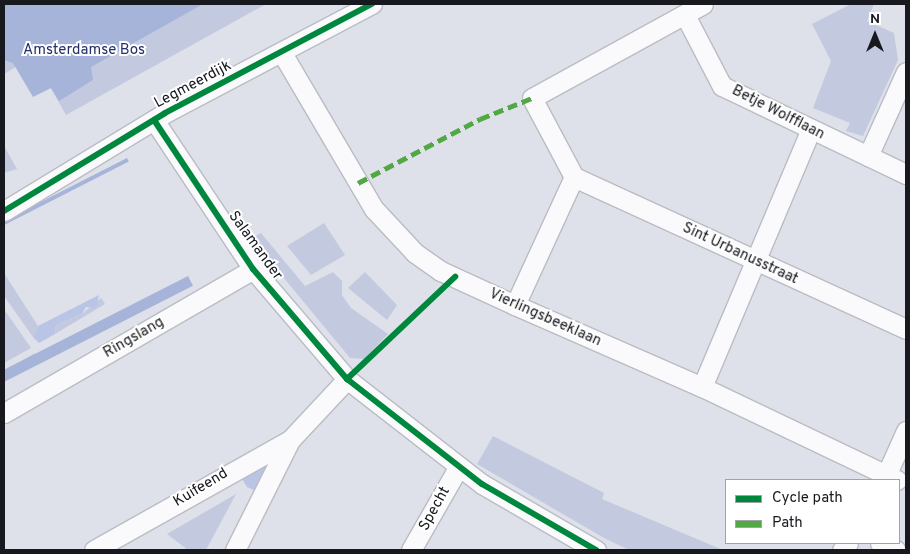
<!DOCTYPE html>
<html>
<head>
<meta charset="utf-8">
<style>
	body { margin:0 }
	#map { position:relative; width:910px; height:554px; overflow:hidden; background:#dee1ea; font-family:Overpass,sans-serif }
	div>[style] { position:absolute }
	.green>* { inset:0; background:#c3cadf }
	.forest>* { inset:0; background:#bac4e4 }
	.water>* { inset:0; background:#a7b4d9; transform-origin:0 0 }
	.roads { filter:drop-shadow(1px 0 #babcc3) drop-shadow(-1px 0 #babcc3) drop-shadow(0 1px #babcc3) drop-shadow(0 -1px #babcc3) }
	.minor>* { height:19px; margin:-9.5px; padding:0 9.5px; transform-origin:9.5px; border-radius:9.5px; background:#fafafc }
	.quiet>* { height:5px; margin-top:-2.5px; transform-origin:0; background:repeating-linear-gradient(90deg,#52a943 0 10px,transparent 0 15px) }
	.cycleway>* { height:6px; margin:-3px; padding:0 3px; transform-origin:3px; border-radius:3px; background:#00873e }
	span { translate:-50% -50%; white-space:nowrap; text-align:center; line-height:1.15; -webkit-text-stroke:4px #fff; paint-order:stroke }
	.park-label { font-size:15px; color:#21306b }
	.street-label { font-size:15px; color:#17191f }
	.frame { position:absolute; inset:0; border:5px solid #17191f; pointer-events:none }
	.legend { position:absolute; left:725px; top:479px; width:175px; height:65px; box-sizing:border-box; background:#fff; border:1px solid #a2a3a5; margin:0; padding:6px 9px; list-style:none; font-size:15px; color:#17191f }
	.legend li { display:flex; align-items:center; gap:10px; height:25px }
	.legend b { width:25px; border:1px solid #a2a3a5 }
	.north { position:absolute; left:850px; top:10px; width:50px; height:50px; -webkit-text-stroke:4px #fff; paint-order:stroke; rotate:0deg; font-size:14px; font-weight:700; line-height:20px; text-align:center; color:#17191f }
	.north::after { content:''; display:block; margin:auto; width:18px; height:22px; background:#17191f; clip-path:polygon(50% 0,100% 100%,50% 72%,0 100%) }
</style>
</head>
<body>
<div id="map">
	<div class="green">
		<div style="clip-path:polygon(4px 4px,266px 4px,66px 115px,33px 57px,4px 74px)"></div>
		<div style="clip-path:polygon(851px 4px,874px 4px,867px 21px,894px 33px,898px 60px,863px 136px,846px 131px,850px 123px,813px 108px,831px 61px,812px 24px)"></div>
		<div style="clip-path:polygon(4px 146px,17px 169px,4px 173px)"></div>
		<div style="clip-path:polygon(324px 223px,345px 255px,311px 275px,287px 246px)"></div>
		<div style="clip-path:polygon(261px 233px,305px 286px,333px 272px,342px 281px,342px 295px,351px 308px,388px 334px,364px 359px,350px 358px,269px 260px,254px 237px)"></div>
		<div style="clip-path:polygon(365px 272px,397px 305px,387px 320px,348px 288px)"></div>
		<div style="clip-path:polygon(4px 273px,38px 326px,33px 337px,4px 296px)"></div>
		<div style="clip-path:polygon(101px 298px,105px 304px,55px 334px,56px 325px,82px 314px)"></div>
		<div style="clip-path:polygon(4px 309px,31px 348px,4px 363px)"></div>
		<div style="clip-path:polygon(35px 353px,37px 360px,4px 379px,4px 371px)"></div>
		<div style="clip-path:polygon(493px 436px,604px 493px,602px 499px,723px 550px,629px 550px,604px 538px,477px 464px)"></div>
		<div style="clip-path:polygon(236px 494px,206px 550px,188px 550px,167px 534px)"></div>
	</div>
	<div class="forest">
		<div style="clip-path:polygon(99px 295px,96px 308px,86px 307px,82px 314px,56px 325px,55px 334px,39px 343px,33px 337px,38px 326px)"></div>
		<div style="clip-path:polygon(274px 460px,256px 491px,247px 487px,239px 474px)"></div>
	</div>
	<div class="water">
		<div style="clip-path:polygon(4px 4px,203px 4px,91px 67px,93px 80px,59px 101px,51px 88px,33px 97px,13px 63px,4px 60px)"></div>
		<div style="left:127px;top:158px;width:4px;height:143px;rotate:63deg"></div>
		<div style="left:188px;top:276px;width:11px;height:211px;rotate:63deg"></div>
	</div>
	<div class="roads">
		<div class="minor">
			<div style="left:685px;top:15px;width:80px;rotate:62.5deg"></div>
			<div style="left:722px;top:86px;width:204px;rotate:25.6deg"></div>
			<div style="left:282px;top:53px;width:181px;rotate:59.5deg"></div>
			<div style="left:374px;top:209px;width:60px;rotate:47deg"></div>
			<div style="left:415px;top:253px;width:32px;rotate:35deg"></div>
			<div style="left:441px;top:271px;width:81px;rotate:24.7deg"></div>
			<div style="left:515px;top:305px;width:204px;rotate:23.7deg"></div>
			<div style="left:702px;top:387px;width:216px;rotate:25.5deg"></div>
			<div style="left:154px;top:120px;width:179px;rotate:56.4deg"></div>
			<div style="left:253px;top:269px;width:145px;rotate:49.5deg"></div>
			<div style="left:347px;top:379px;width:171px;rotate:37.9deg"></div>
			<div style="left:482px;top:484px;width:132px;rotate:30.1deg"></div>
			<div style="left:868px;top:156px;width:92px;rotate:-65.7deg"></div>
			<div style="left:574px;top:177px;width:365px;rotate:24.6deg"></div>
			<div style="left:4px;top:211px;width:188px;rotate:-31.3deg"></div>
			<div style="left:165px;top:113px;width:234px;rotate:-27.8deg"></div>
			<div style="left:515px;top:305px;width:141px;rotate:-65.3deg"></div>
			<div style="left:574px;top:177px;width:89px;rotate:-118deg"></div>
			<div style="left:532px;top:98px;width:195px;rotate:-28.8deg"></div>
			<div style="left:702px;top:387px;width:278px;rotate:-67.1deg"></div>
			<div style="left:4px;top:413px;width:288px;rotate:-30deg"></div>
			<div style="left:884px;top:480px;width:54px;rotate:-65.8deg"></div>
			<div style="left:880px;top:543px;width:17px;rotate:24deg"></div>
			<div style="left:94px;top:550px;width:225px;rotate:-29.3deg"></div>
			<div style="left:235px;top:550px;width:123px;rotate:-63.4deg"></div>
			<div style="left:290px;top:440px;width:83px;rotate:-46.9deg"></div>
			<div style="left:411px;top:550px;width:95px;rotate:-60.2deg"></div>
			<div style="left:842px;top:550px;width:9px;rotate:-49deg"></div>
		</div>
	</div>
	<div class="quiet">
		<div style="left:358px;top:183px;width:138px;rotate:-27.7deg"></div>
		<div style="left:480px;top:119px;width:56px;rotate:-22deg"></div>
	</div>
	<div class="cycleway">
		<div style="left:154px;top:120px;width:179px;rotate:56.4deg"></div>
		<div style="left:253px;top:269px;width:145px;rotate:49.5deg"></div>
		<div style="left:347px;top:379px;width:171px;rotate:37.9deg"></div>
		<div style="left:482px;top:484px;width:132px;rotate:30.1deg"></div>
		<div style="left:4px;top:211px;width:188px;rotate:-31.3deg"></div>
		<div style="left:165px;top:113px;width:234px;rotate:-27.8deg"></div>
		<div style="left:347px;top:379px;width:149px;rotate:-43.4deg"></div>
	</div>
	<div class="park-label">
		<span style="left:84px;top:51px">Amsterdamse Bos</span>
	</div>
	<div class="street-label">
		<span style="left:193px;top:85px;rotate:-28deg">Legmeerdijk</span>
		<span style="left:778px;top:113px;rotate:27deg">Betje Wolfflaan</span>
		<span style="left:255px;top:246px;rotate:54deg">Salamander</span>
		<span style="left:740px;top:254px;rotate:25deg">Sint Urbanusstraat</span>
		<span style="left:545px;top:318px;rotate:24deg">Vierlingsbeeklaan</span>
		<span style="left:134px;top:338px;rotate:-30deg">Ringslang</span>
		<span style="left:201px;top:488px;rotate:-31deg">Kuifeend</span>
		<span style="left:435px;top:509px;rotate:-61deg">Specht</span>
	</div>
	<div class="frame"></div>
	<ul class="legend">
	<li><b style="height:6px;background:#00873e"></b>Cycle path</li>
	<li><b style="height:6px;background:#52a943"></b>Path</li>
	</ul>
	<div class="north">N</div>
</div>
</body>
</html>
